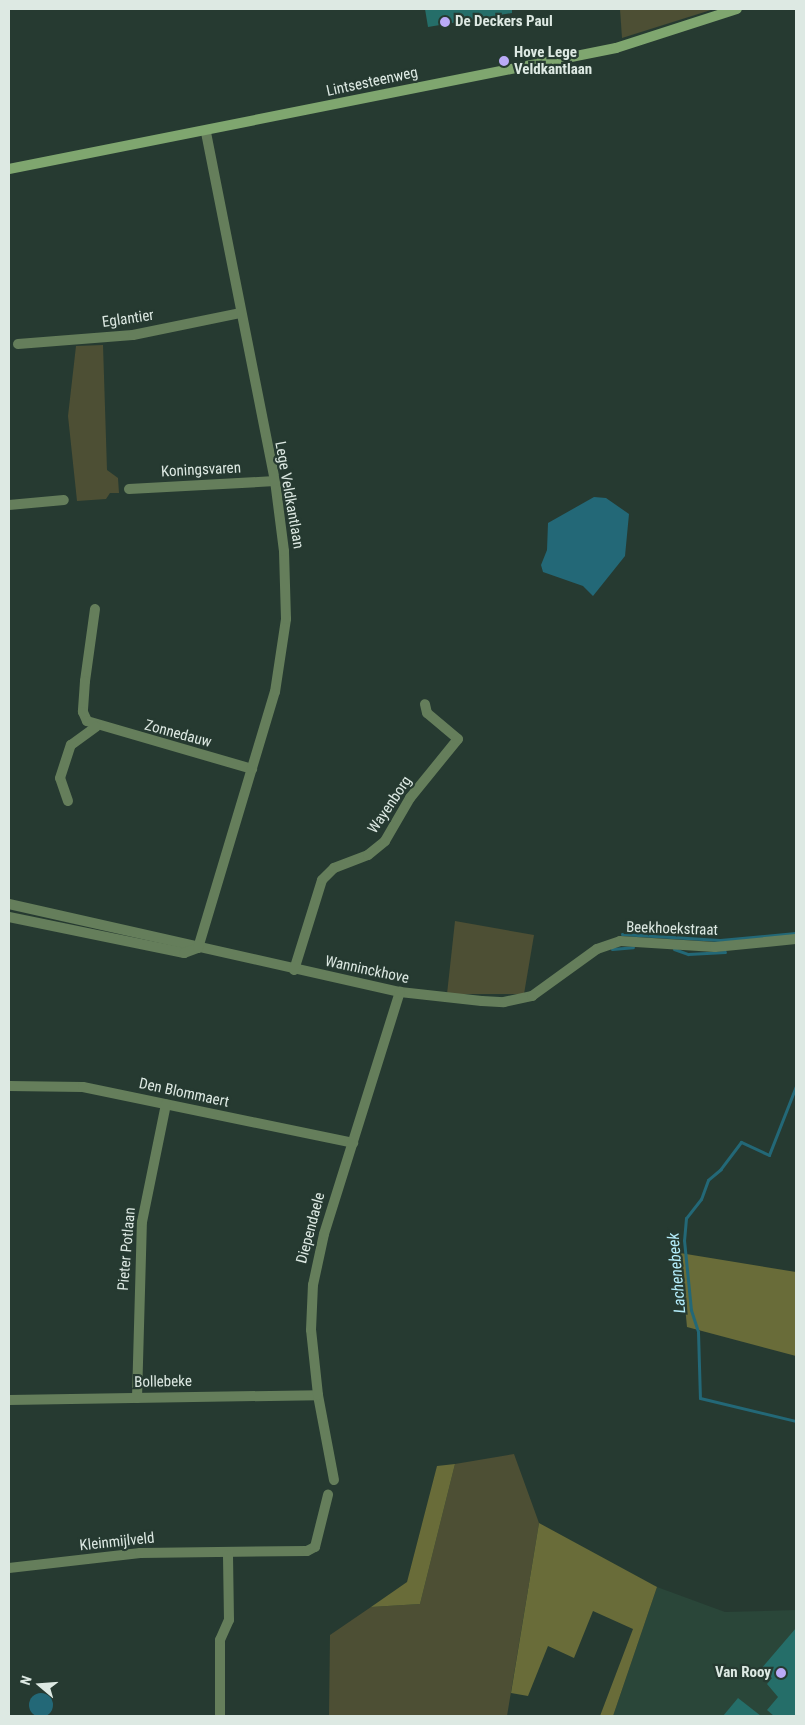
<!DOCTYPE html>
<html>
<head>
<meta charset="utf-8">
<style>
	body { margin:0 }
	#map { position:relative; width:805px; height:1725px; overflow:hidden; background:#263a31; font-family:"Roboto Condensed",sans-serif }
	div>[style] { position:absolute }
	.built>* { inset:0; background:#2a4639 }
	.green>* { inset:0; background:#4d4f34 }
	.forest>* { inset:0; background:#696c39 }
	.water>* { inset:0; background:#236877 }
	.round { border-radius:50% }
	.stream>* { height:3px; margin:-1.5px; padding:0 1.5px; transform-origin:1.5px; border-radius:1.5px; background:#236877 }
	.building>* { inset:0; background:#256e69 }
	.street>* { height:10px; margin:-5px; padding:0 5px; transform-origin:5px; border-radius:5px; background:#657e5b }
	.secondary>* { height:10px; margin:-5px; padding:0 5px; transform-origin:5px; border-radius:5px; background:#7fa66f }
	.dots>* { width:14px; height:14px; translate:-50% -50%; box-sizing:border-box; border:2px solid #263a31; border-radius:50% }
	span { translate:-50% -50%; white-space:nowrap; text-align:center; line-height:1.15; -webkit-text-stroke:4.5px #263a31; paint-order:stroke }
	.poi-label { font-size:15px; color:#dde9e3; font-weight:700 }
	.left { translate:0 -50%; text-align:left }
	.right { translate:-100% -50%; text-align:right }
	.street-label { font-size:15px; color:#dde9e3 }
	.water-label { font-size:16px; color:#b4edfb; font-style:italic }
	.frame { position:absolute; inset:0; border:10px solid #dde9e3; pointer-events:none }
	.north { position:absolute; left:15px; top:1660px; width:50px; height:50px; -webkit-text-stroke:4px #263a31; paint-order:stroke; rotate:288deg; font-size:14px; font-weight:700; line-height:20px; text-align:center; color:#dde9e3 }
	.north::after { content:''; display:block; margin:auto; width:18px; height:22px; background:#dde9e3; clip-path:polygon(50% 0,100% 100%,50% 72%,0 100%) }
</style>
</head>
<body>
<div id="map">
	<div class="built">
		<div style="clip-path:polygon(657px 1587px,725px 1612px,796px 1610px,796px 1716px,613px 1716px)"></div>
	</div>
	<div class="green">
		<div style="clip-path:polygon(620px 9px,714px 9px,622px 38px)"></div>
		<div style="clip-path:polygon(103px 345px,107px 470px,118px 478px,119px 493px,110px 493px,106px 499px,77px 501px,68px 416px,76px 346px)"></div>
		<div style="clip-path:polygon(455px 921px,534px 935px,524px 994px,447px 994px)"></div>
		<div style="clip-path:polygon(514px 1454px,539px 1523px,507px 1716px,329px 1716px,330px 1635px,371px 1607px,420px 1604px,455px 1464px)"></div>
	</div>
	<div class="forest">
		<div style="clip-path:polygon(680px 1253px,796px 1272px,796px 1356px,687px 1327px)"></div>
		<div style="clip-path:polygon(455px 1464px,420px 1604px,371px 1607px,407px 1582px,437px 1466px)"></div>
		<div style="clip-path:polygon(539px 1523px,657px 1587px,613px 1716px,600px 1716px,633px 1629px,593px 1611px,574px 1658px,548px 1646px,528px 1696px,511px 1693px)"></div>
	</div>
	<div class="water">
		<div style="clip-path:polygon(594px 497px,606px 498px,629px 514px,625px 556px,593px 596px,583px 586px,543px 572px,541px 565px,547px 550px,548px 523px)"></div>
		<div class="round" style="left:29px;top:1693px;width:24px;height:24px"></div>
	</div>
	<div class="stream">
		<div style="left:622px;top:934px;width:98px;rotate:3.5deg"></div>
		<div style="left:720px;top:940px;width:76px;rotate:-5.3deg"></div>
		<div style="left:612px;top:949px;width:21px;rotate:-5deg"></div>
		<div style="left:674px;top:949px;width:15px;rotate:20deg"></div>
		<div style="left:688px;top:954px;width:37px;rotate:-3deg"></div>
		<div style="left:796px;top:1086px;width:74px;rotate:111.4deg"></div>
		<div style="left:769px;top:1155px;width:31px;rotate:-155deg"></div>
		<div style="left:741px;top:1142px;width:34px;rotate:127deg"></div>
		<div style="left:721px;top:1169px;width:17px;rotate:140deg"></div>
		<div style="left:708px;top:1180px;width:20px;rotate:110deg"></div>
		<div style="left:701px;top:1199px;width:24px;rotate:128deg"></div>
		<div style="left:686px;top:1218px;width:22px;rotate:95deg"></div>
		<div style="left:684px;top:1240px;width:70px;rotate:84.3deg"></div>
		<div style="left:691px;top:1310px;width:23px;rotate:72deg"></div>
		<div style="left:698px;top:1332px;width:66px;rotate:88.3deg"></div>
		<div style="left:700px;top:1398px;width:99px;rotate:13.5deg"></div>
	</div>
	<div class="building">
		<div style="clip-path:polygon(425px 9px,512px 9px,512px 13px,428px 27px)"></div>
		<div style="clip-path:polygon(796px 1628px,796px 1716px,774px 1716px,767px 1710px,778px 1697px,767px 1684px,772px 1678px,761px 1669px)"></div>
		<div style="clip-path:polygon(738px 1698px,761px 1716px,723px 1716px)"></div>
	</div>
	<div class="street">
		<div style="left:18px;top:344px;width:115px;rotate:-4.5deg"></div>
		<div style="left:133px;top:335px;width:109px;rotate:-11.6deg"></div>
		<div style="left:129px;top:489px;width:146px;rotate:-3.1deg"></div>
		<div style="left:9px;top:505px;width:55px;rotate:-5.2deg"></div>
		<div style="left:95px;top:609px;width:73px;rotate:97.9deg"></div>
		<div style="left:85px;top:681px;width:31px;rotate:94deg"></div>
		<div style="left:83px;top:712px;width:10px;rotate:66deg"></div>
		<div style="left:87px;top:721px;width:172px;rotate:16.2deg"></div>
		<div style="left:68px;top:801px;width:24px;rotate:-109deg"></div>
		<div style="left:60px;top:778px;width:35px;rotate:-72deg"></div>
		<div style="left:71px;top:745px;width:31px;rotate:-36deg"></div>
		<div style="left:9px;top:904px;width:401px;rotate:12.7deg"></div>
		<div style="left:400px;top:992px;width:82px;rotate:6.3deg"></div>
		<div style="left:482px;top:1001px;width:22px;rotate:3deg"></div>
		<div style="left:504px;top:1002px;width:29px;rotate:-12deg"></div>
		<div style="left:532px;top:996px;width:80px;rotate:-35.9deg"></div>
		<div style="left:597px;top:949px;width:24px;rotate:-19deg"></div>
		<div style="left:620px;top:941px;width:95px;rotate:3.6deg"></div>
		<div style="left:715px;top:947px;width:81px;rotate:-5.6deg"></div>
		<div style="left:9px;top:917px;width:179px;rotate:11.6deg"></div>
		<div style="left:184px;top:953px;width:15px;rotate:-20deg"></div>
		<div style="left:198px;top:948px;width:267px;rotate:-73.3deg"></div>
		<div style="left:275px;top:692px;width:74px;rotate:-81.4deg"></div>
		<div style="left:286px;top:619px;width:68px;rotate:-91.7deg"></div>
		<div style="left:284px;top:551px;width:71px;rotate:-97.3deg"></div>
		<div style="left:275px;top:481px;width:357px;rotate:-101.2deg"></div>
		<div style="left:294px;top:970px;width:94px;rotate:-72.7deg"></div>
		<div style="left:322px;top:880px;width:17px;rotate:-45deg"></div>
		<div style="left:334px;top:868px;width:36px;rotate:-21deg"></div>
		<div style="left:368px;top:855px;width:22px;rotate:-39deg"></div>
		<div style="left:385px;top:841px;width:50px;rotate:-59.8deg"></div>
		<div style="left:410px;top:798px;width:76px;rotate:-50.9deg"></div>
		<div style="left:458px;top:739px;width:40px;rotate:-140deg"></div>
		<div style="left:427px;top:713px;width:9px;rotate:-103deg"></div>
		<div style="left:9px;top:1086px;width:74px;rotate:0.8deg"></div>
		<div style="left:83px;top:1087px;width:276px;rotate:11.7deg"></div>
		<div style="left:137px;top:1398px;width:176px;rotate:-88.4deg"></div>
		<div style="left:142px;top:1222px;width:120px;rotate:-78.5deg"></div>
		<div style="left:9px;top:1400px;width:309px;rotate:-0.9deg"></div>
		<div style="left:334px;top:1480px;width:86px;rotate:-100.7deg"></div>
		<div style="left:318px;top:1395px;width:65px;rotate:-96.1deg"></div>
		<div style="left:311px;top:1330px;width:45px;rotate:-87.5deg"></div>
		<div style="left:313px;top:1285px;width:52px;rotate:-77.8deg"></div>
		<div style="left:324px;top:1234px;width:254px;rotate:-72.6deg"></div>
		<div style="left:9px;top:1568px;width:132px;rotate:-6.5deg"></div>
		<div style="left:140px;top:1553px;width:167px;rotate:-0.7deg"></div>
		<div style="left:307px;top:1551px;width:9px;rotate:-27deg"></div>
		<div style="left:315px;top:1547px;width:54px;rotate:-76deg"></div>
		<div style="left:220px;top:1716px;width:76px;rotate:-90deg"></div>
		<div style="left:220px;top:1640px;width:22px;rotate:-66deg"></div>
		<div style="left:229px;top:1620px;width:65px;rotate:-90.9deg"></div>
	</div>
	<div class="secondary">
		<div style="left:9px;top:169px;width:619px;rotate:-11.27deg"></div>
		<div style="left:616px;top:48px;width:127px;rotate:-17.9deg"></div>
	</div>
	<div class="dots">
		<div style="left:445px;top:22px;background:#baaaf7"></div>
		<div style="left:504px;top:61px;background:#baaaf7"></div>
		<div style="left:781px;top:1673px;background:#baaaf7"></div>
	</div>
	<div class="poi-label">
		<span class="left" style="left:455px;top:22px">De Deckers Paul</span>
		<span class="left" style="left:514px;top:61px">Hove Lege<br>Veldkantlaan</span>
		<span class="right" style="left:771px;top:1673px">Van Rooy</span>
	</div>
	<div class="street-label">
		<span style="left:372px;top:82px;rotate:-12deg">Lintsesteenweg</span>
		<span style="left:128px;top:319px;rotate:-8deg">Eglantier</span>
		<span style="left:201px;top:470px;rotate:-3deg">Koningsvaren</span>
		<span style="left:289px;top:495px;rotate:80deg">Lege Veldkantlaan</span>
		<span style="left:178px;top:734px;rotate:15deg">Zonnedauw</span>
		<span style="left:390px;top:805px;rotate:-56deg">Wayenborg</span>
		<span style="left:672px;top:929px;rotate:2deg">Beekhoekstraat</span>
		<span style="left:367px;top:970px;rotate:12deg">Wanninckhove</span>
		<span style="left:184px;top:1093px;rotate:12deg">Den Blommaert</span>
		<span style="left:311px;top:1228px;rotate:-75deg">Diependaele</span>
		<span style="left:127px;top:1249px;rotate:-85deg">Pieter Potlaan</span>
		<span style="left:163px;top:1382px;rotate:-1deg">Bollebeke</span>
		<span style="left:117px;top:1542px;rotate:-6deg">Kleinmijlveld</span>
	</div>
	<div class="water-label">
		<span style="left:677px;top:1273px;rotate:-95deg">Lachenebeek</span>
	</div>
	<div class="frame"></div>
	<div class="north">N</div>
</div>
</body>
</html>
